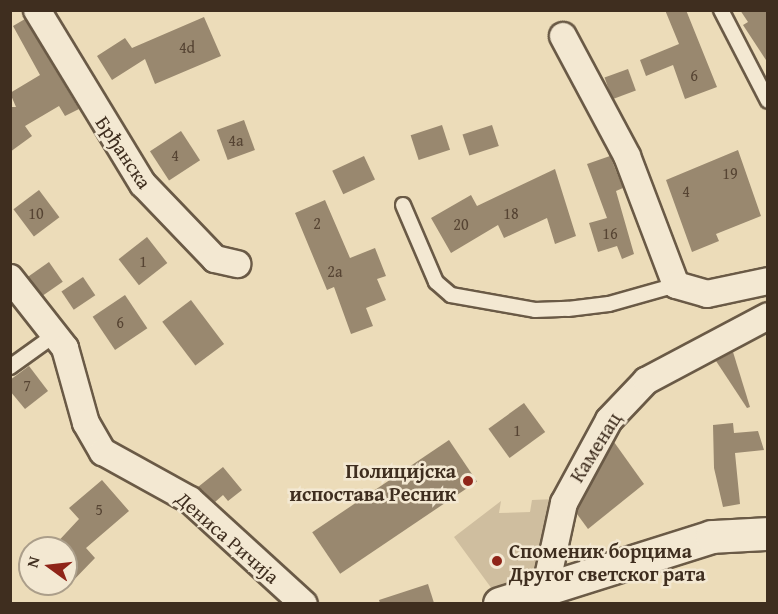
<!DOCTYPE html>
<html>
<head>
<meta charset="utf-8">
<style>
	body { margin:0 }
	#map { position:relative; width:778px; height:614px; overflow:hidden; background:#ecdcb9; font-family:"Gentium Book Plus",serif }
	div>[style] { position:absolute }
	.green>* { inset:0; background:#cfbe9f }
	.building>* { inset:0; background:#99886f; transform-origin:0 0 }
	.roads { filter:drop-shadow(2px 0 #6a5a46) drop-shadow(-2px 0 #6a5a46) drop-shadow(0 2px #6a5a46) drop-shadow(0 -2px #6a5a46) }
	.service>* { height:14px; margin:-7px; padding:0 7px; transform-origin:7px; border-radius:7px; background:#f3e8d2 }
	.minor>* { height:26px; margin:-13px; padding:0 13px; transform-origin:13px; border-radius:13px; background:#f3e8d2 }
	.tertiary>* { height:32px; margin:-16px; padding:0 16px; transform-origin:16px; border-radius:16px; background:#f3e8d2 }
	.dots>* { width:16px; height:16px; translate:-50% -50%; box-sizing:border-box; border:3px solid #f3e8d2; border-radius:50% }
	span { translate:-50% -50%; white-space:nowrap; text-align:center; line-height:1.15; -webkit-text-stroke:5px #f3e8d2; paint-order:stroke }
	.number-label { font-size:16px; color:#564433 }
	.number-label span { -webkit-text-stroke-width:0 }
	.street-label { font-size:20px; color:#3f2e1f }
	.poi-label { font-size:20px; color:#3f2e1f; font-weight:700 }
	.right { translate:-100% -50%; text-align:right }
	.left { translate:0 -50%; text-align:left }
	.frame { position:absolute; inset:0; border:12px solid #3f2e1f; pointer-events:none }
	.north { position:absolute; left:18px; top:536px; width:60px; height:60px; box-sizing:border-box; background:#f3e8d2; border:2px solid #ab9e8a; border-radius:50%; rotate:285deg; font-size:16px; font-weight:700; line-height:24px; text-align:center; color:#3f2e1f }
	.north::after { content:''; display:block; margin:auto; width:21px; height:27px; background:#8f2418; clip-path:polygon(50% 0,100% 100%,50% 72%,0 100%) }
</style>
</head>
<body>
<div id="map">
	<div class="green">
		<div style="clip-path:polygon(556px 499px,533px 574px,492px 589px,454px 537px,501px 501px,499px 513px,530px 512px,532px 500px)"></div>
	</div>
	<div class="building">
		<div style="clip-path:polygon(665px 10px,686px 10px,717px 87px,685px 99px,673px 65px,646px 76px,640px 60px,679px 44px)"></div>
		<div style="clip-path:polygon(740px 10px,768px 10px,768px 63px,743px 25px,748px 22px)"></div>
		<div style="clip-path:polygon(204px 17px,221px 56px,155px 84px,145px 59px,112px 80px,97px 56px,125px 38px,132px 48px)"></div>
		<div style="clip-path:polygon(25px 19px,79px 109px,65px 116px,59px 106px,25px 126px,32px 136px,10px 152px,10px 107px,16px 107px,10px 93px,40px 75px,13px 26px)"></div>
		<div style="left:628px;top:69px;width:23px;height:25px;rotate:70deg"></div>
		<div style="left:244px;top:120px;width:32px;height:29px;rotate:70deg"></div>
		<div style="left:442px;top:125px;width:26px;height:33px;rotate:72deg"></div>
		<div style="left:492px;top:125px;width:22px;height:31px;rotate:72deg"></div>
		<div style="left:181px;top:131px;width:35px;height:37px;rotate:57deg"></div>
		<div style="clip-path:polygon(738px 150px,761px 216px,716px 234px,719px 241px,692px 252px,666px 180px)"></div>
		<div style="left:364px;top:156px;width:26px;height:35px;rotate:65deg"></div>
		<div style="clip-path:polygon(610px 156px,623px 188px,616px 191px,634px 254px,622px 259px,617px 246px,598px 252px,589px 223px,607px 218px,587px 164px)"></div>
		<div style="clip-path:polygon(555px 169px,576px 236px,555px 244px,547px 218px,504px 238px,498px 225px,451px 253px,431px 218px,471px 195px,477px 206px)"></div>
		<div style="left:39px;top:190px;width:34px;height:32px;rotate:53deg"></div>
		<div style="clip-path:polygon(325px 200px,350px 258px,375px 248px,386px 276px,377px 279px,386px 300px,366px 308px,373px 326px,351px 334px,334px 287px,327px 290px,295px 213px)"></div>
		<div style="left:147px;top:237px;width:33px;height:36px;rotate:52deg"></div>
		<div style="left:49px;top:262px;width:24px;height:26px;rotate:55deg"></div>
		<div style="left:83px;top:277px;width:22px;height:26px;rotate:56deg"></div>
		<div style="left:125px;top:295px;width:40px;height:39px;rotate:56deg"></div>
		<div style="left:191px;top:300px;width:55px;height:36px;rotate:53deg"></div>
		<div style="clip-path:polygon(733px 352px,750px 407px,747px 408px,716px 361px)"></div>
		<div style="clip-path:polygon(29px 366px,48px 391px,25px 409px,10px 391px,10px 380px)"></div>
		<div style="left:524px;top:403px;width:36px;height:44px;rotate:54deg"></div>
		<div style="clip-path:polygon(733px 423px,734px 433px,758px 431px,764px 450px,735px 453px,740px 504px,723px 507px,714px 468px,713px 425px)"></div>
		<div style="left:449px;top:440px;width:50px;height:165px;rotate:56deg"></div>
		<div style="clip-path:polygon(614px 442px,644px 484px,588px 529px,577px 514px,578px 508px)"></div>
		<div style="clip-path:polygon(223px 467px,242px 490px,228px 501px,223px 495px,215px 502px,198px 487px)"></div>
		<div style="clip-path:polygon(102px 480px,129px 511px,86px 548px,95px 558px,66px 588px,66px 548px,52px 548px,79px 519px,69px 508px)"></div>
		<div style="clip-path:polygon(428px 584px,434px 603px,380px 603px,379px 600px)"></div>
	</div>
	<div class="roads">
		<div class="service">
			<div style="left:721px;top:10px;width:102px;rotate:62.7deg"></div>
			<div style="left:403px;top:205px;width:84px;rotate:66.8deg"></div>
			<div style="left:436px;top:282px;width:20px;rotate:41deg"></div>
			<div style="left:451px;top:295px;width:85px;rotate:10.1deg"></div>
			<div style="left:535px;top:310px;width:33px;rotate:-2deg"></div>
			<div style="left:568px;top:309px;width:41px;rotate:-7deg"></div>
			<div style="left:609px;top:304px;width:70px;rotate:-15.8deg"></div>
			<div style="left:10px;top:367px;width:57px;rotate:-35.7deg"></div>
		</div>
		<div class="minor">
			<div style="left:37px;top:10px;width:204px;rotate:58.7deg"></div>
			<div style="left:143px;top:184px;width:104px;rotate:46.2deg"></div>
			<div style="left:215px;top:259px;width:23px;rotate:13deg"></div>
			<div style="left:563px;top:36px;width:136px;rotate:61.9deg"></div>
			<div style="left:627px;top:156px;width:138px;rotate:69.2deg"></div>
			<div style="left:676px;top:285px;width:32px;rotate:16deg"></div>
			<div style="left:707px;top:294px;width:62px;rotate:-12deg"></div>
			<div style="left:10px;top:278px;width:89px;rotate:51.8deg"></div>
			<div style="left:65px;top:348px;width:78px;rotate:74.4deg"></div>
			<div style="left:86px;top:423px;width:34px;rotate:60deg"></div>
			<div style="left:103px;top:452px;width:99px;rotate:28.9deg"></div>
			<div style="left:190px;top:500px;width:154px;rotate:42.4deg"></div>
			<div style="left:546px;top:586px;width:85px;rotate:-77.8deg"></div>
			<div style="left:564px;top:503px;width:94px;rotate:-61.5deg"></div>
			<div style="left:609px;top:420px;width:54px;rotate:-46.5deg"></div>
			<div style="left:646px;top:381px;width:138px;rotate:-28deg"></div>
		</div>
		<div class="tertiary">
			<div style="left:500px;top:604px;width:222px;rotate:-17.5deg"></div>
			<div style="left:712px;top:537px;width:56px;rotate:-3.1deg"></div>
		</div>
	</div>
	<div class="dots">
		<div style="left:468px;top:481px;background:#8f2418"></div>
		<div style="left:497px;top:561px;background:#8f2418"></div>
	</div>
	<div class="number-label">
		<span style="left:187px;top:47px">4d</span>
		<span style="left:694px;top:75px">6</span>
		<span style="left:236px;top:140px">4a</span>
		<span style="left:175px;top:155px">4</span>
		<span style="left:730px;top:173px">19</span>
		<span style="left:686px;top:191px">4</span>
		<span style="left:36px;top:213px">10</span>
		<span style="left:511px;top:213px">18</span>
		<span style="left:317px;top:223px">2</span>
		<span style="left:461px;top:224px">20</span>
		<span style="left:610px;top:233px">16</span>
		<span style="left:143px;top:261px">1</span>
		<span style="left:335px;top:271px">2a</span>
		<span style="left:120px;top:322px">6</span>
		<span style="left:27px;top:385px">7</span>
		<span style="left:517px;top:430px">1</span>
		<span style="left:99px;top:509px">5</span>
	</div>
	<div class="street-label">
		<span style="left:124px;top:152px;rotate:56deg">Брђанска</span>
		<span style="left:595px;top:447px;rotate:-58deg">Каменац</span>
		<span style="left:228px;top:537px;rotate:41deg">Дениса Ричија</span>
	</div>
	<div class="poi-label">
		<span class="right" style="left:456px;top:482px">Полицијска<br>испостава Ресник</span>
		<span class="left" style="left:509px;top:562px">Споменик борцима<br>Другог светског рата</span>
	</div>
	<div class="frame"></div>
	<div class="north">N</div>
</div>
</body>
</html>
